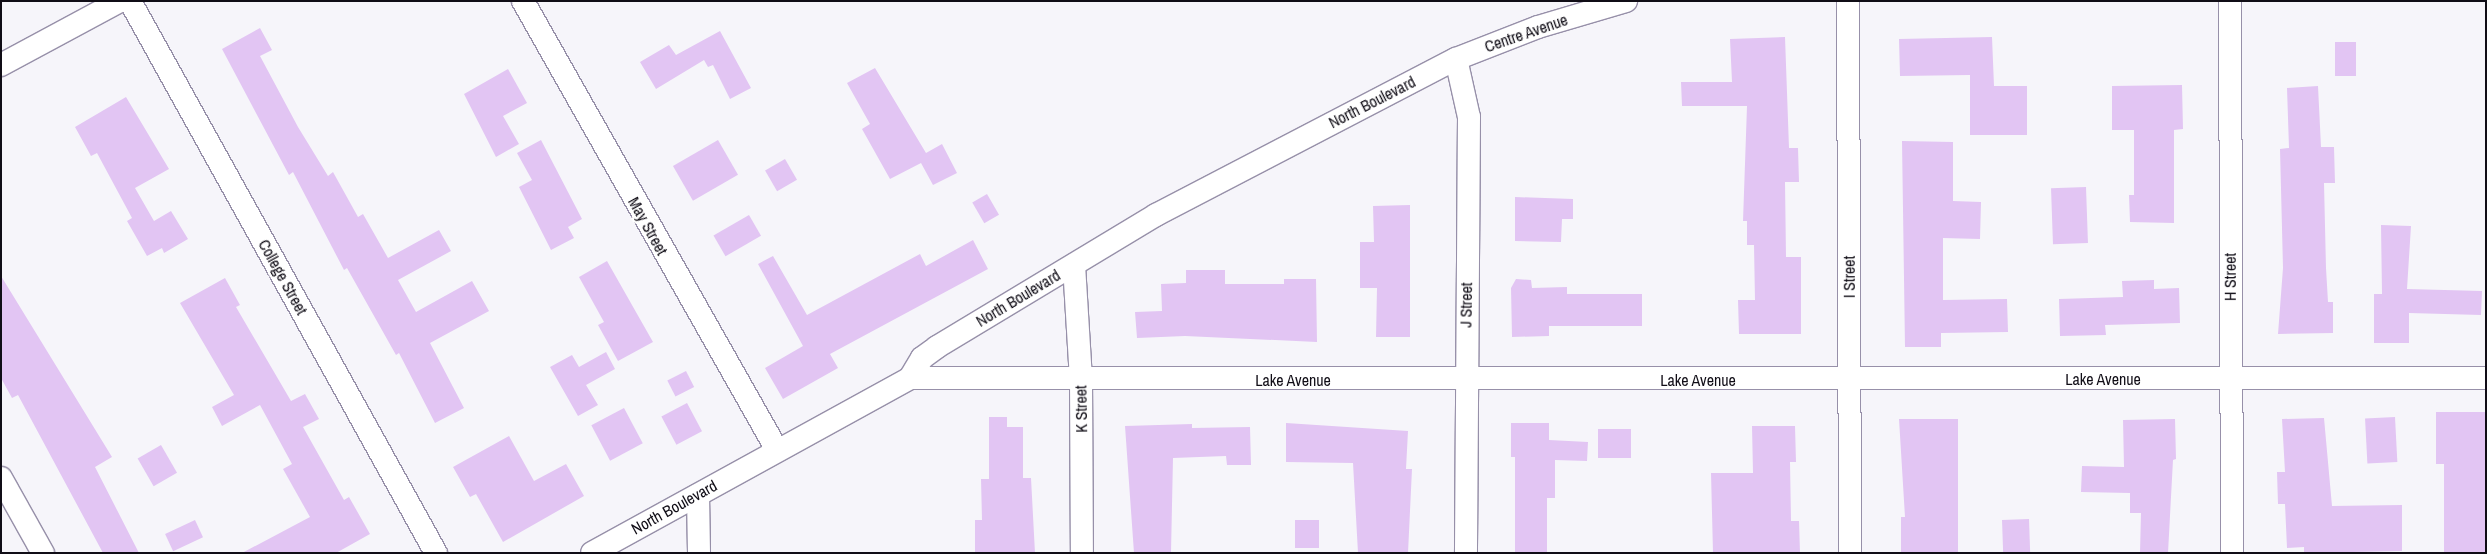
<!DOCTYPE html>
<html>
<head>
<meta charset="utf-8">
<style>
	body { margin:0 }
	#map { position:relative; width:2487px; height:554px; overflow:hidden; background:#f6f5fa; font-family:"Archivo Narrow",sans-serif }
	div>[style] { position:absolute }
	.building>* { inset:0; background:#e2c5f3; transform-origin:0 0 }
	.roads { filter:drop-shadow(1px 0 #9790a9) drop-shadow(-1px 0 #9790a9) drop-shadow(0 1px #9790a9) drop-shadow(0 -1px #9790a9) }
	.minor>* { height:22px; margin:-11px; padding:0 11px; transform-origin:11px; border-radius:11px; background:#fff }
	span { translate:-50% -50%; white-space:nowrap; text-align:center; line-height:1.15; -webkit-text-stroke:5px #fff; paint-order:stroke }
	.street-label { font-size:16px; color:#100d16 }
	.frame { position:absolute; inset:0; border:2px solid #100d16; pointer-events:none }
</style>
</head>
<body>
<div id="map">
	<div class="building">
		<div style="clip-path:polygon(260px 28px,272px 50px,260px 56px,298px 127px,328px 176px,333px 172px,358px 217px,363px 214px,388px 258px,439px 230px,451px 251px,398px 280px,416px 312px,472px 281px,489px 311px,430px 343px,464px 408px,435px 423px,399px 353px,396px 355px,347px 268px,344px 270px,293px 172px,289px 175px,222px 49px)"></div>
		<div style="clip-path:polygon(720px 31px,751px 88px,730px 99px,713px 65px,708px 67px,704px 60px,656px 89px,640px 62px,669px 45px,676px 55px)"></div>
		<div style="clip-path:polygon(1785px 37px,1789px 148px,1798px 148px,1799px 182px,1785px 182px,1786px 257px,1801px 257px,1801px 334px,1739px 334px,1738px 300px,1755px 300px,1754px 245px,1747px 245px,1747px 221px,1743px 221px,1747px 106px,1682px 106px,1681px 82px,1732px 82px,1730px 39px)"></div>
		<div style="clip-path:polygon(1992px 37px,1994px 86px,2027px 86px,2027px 135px,1970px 135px,1970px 75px,1900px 76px,1899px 39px)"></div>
		<div style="left:2335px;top:42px;width:21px;height:34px"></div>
		<div style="clip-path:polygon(875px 68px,926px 153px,942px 144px,957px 173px,933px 185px,921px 163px,890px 179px,862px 129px,870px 124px,847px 83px)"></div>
		<div style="clip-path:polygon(508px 69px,527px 103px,503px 116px,519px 144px,496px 157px,464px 94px)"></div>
		<div style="clip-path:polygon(2182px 85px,2183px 129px,2174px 130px,2174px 223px,2130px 222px,2129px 195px,2134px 195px,2134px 130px,2112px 130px,2112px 86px)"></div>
		<div style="clip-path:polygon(2318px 86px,2321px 147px,2334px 147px,2335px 183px,2324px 183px,2326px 268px,2328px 302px,2333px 302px,2333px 333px,2278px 334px,2283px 268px,2280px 149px,2289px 148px,2287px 88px)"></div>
		<div style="clip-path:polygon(126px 97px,169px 169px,135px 188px,154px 221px,171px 211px,188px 239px,164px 253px,162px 248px,147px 256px,127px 221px,132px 218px,97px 153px,91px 156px,75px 127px)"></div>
		<div style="clip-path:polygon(541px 140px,582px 219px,568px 227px,574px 238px,551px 250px,519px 187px,532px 180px,517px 153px)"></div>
		<div style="left:718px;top:140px;width:40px;height:52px;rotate:60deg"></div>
		<div style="clip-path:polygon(1902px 141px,1953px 142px,1953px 201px,1981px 202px,1980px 239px,1943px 238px,1943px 300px,2007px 299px,2008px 332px,1941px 333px,1941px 347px,1905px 347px)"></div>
		<div style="left:785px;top:159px;width:24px;height:23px;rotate:60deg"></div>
		<div style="left:2086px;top:187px;width:56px;height:35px;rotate:88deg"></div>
		<div style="left:987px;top:194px;width:24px;height:17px;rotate:60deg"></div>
		<div style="clip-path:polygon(1515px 197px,1573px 199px,1573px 219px,1562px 219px,1561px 242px,1515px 241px)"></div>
		<div style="clip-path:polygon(1410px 205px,1410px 337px,1376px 337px,1377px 288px,1360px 288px,1360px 242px,1374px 242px,1373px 206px)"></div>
		<div style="left:749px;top:215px;width:24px;height:41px;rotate:60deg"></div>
		<div style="clip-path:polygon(2381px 225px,2411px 226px,2407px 289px,2482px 291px,2481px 315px,2409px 313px,2409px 343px,2374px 343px,2374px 294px,2382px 294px)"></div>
		<div style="clip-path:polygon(973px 240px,988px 269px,830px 354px,838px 368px,783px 399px,765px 368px,803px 346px,758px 264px,773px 256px,807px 315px,920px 254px,926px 266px)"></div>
		<div style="clip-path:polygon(607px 261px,653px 342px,618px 361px,598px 325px,604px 322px,579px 277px)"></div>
		<div style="clip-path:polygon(1186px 270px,1225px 270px,1225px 284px,1284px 284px,1284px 279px,1316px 279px,1317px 342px,1185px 336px,1137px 338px,1135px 312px,1162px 311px,1161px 284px,1186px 283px)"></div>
		<div style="clip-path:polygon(1px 276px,112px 457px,95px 467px,139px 553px,103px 553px,18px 395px,12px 398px,1px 378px)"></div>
		<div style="clip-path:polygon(225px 278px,240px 305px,236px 307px,291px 401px,305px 394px,319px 419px,303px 427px,344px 500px,349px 497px,370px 534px,336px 553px,242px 553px,310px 517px,283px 469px,292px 464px,260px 405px,222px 426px,212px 407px,234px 395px,180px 303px)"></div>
		<div style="clip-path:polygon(1516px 279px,1531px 280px,1532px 288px,1567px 287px,1567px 294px,1642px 294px,1642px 326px,1549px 326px,1549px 336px,1512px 337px,1511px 288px)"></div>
		<div style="clip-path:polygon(2154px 280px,2154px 289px,2179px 288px,2180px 323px,2105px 325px,2106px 335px,2060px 336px,2059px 299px,2123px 297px,2122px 281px)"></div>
		<div style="clip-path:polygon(606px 352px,615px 369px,586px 385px,598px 405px,578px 416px,550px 367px,572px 355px,579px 367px)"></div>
		<div style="left:686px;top:371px;width:18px;height:21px;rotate:63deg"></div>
		<div style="left:687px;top:403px;width:32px;height:29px;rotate:62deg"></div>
		<div style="left:624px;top:408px;width:40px;height:37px;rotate:62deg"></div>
		<div style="clip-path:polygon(2436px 412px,2486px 412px,2486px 553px,2444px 553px,2444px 464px,2436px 464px)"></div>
		<div style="clip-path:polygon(989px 417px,1007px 417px,1007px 427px,1023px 427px,1023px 478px,1031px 478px,1035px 553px,975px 553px,975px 520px,982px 520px,981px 479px,989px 479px)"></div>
		<div style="left:2395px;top:417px;width:45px;height:30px;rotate:87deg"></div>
		<div style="clip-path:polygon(2324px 418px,2332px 506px,2402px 505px,2402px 551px,2304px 553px,2304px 547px,2287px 548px,2285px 504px,2278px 504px,2277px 472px,2285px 472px,2282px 419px)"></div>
		<div style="clip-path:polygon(1899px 419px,1958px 419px,1958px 553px,1901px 553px,1901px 517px,1905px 517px)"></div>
		<div style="clip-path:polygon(2175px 419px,2176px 459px,2173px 460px,2168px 553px,2140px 553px,2141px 513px,2130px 513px,2130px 493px,2081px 492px,2082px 466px,2124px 467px,2123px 420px)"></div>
		<div style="clip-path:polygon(1286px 423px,1408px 431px,1406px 469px,1412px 469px,1408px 553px,1358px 553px,1353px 463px,1286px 462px)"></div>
		<div style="clip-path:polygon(1511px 423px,1549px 423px,1549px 440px,1588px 442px,1587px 461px,1555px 460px,1555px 498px,1547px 498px,1547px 553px,1515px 553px,1515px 457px,1511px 457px)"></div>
		<div style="clip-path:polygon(1192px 424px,1192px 428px,1250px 427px,1251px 465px,1227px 465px,1226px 456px,1173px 458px,1171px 553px,1134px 553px,1125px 426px)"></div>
		<div style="clip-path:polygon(1752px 426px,1795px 426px,1796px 462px,1790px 462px,1791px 521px,1799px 521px,1800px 553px,1713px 553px,1711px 473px,1753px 473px)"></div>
		<div style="left:1598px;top:429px;width:33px;height:29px"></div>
		<div style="clip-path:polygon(509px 436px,534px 481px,566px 464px,584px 496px,503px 542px,476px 494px,470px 497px,453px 467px)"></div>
		<div style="left:161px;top:445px;width:32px;height:27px;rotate:60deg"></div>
		<div style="left:2029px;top:519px;width:34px;height:27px;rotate:88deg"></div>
		<div style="left:195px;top:520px;width:19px;height:33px;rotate:65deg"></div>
		<div style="left:1295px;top:520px;width:24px;height:28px"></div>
	</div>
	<div class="roads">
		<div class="minor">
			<div style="left:130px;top:1px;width:631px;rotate:61deg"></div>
			<div style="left:523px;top:1px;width:516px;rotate:60.5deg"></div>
			<div style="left:1848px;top:1px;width:552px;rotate:89.79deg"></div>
			<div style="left:2230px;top:1px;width:552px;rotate:89.79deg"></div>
			<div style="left:1456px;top:59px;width:59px;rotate:77.4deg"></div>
			<div style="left:1469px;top:117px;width:436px;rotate:90.4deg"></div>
			<div style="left:1px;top:65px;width:135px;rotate:-28.3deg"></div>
			<div style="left:1074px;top:265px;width:114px;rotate:86.5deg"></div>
			<div style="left:1081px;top:379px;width:174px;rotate:89.7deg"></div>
			<div style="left:910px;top:378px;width:1576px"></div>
			<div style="left:1px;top:478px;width:86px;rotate:60.8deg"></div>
			<div style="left:698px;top:495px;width:58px;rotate:89deg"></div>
			<div style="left:592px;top:553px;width:363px;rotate:-28.8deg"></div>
			<div style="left:910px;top:378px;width:23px;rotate:-59deg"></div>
			<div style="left:922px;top:358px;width:19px;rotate:-36deg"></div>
			<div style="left:937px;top:347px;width:256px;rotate:-31.1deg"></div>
			<div style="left:1156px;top:215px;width:338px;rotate:-27.5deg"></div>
			<div style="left:1456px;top:59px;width:88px;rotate:-21.3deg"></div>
			<div style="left:1538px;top:27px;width:92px;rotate:-16.5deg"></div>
		</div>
	</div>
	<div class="street-label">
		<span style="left:1526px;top:33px;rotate:-19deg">Centre Avenue</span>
		<span style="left:1372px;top:102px;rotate:-27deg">North Boulevard</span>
		<span style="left:648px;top:226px;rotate:61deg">May Street</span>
		<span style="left:283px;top:277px;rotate:61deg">College Street</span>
		<span style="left:1849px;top:277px;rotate:-90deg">I Street</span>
		<span style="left:2230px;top:277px;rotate:-90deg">H Street</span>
		<span style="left:1018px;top:298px;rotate:-31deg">North Boulevard</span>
		<span style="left:1466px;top:305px;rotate:-89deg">J Street</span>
		<span style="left:2103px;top:379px">Lake Avenue</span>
		<span style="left:1293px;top:380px">Lake Avenue</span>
		<span style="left:1698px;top:380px">Lake Avenue</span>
		<span style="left:1081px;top:409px;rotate:-91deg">K Street</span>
		<span style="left:674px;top:507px;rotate:-29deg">North Boulevard</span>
	</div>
	<div class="frame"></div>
</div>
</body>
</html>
